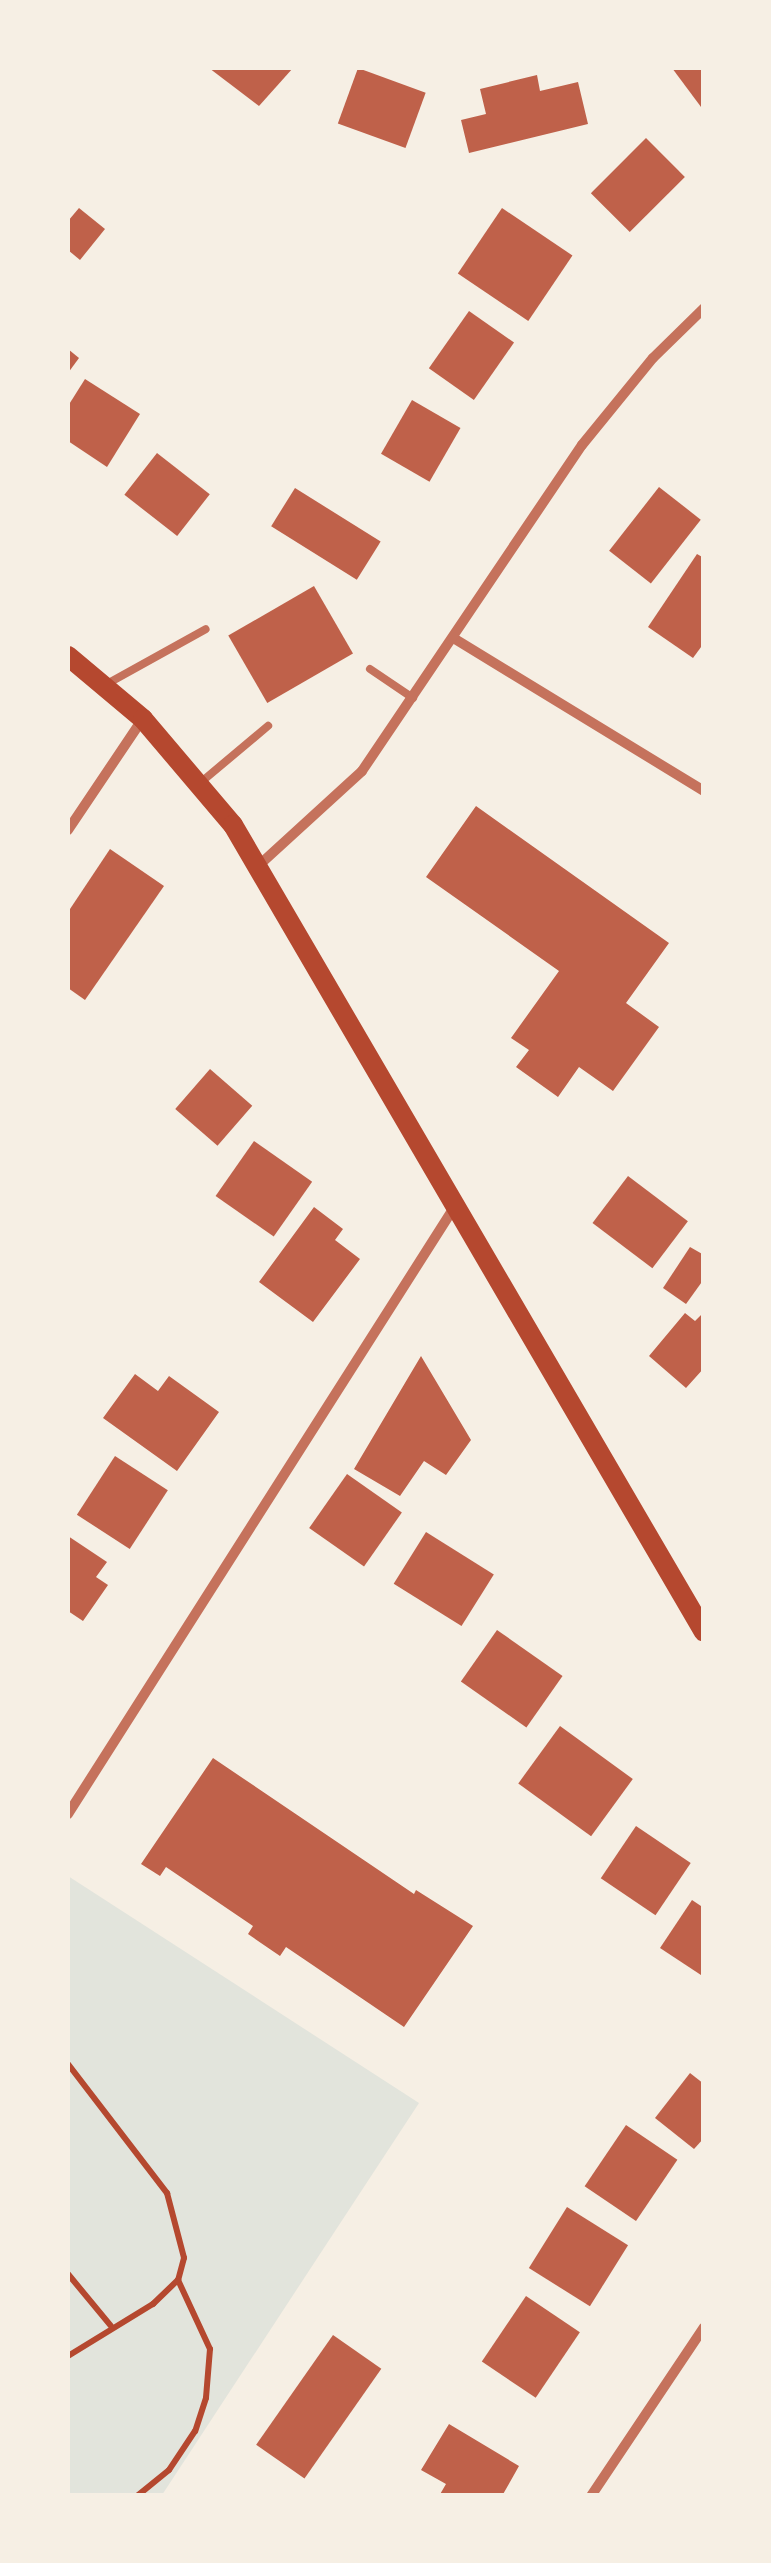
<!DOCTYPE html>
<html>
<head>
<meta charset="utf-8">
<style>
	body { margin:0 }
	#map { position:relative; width:771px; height:2563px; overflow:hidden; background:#f6efe4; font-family:"Sofia Sans Condensed",sans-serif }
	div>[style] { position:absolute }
	.green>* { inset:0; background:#e2e4dc }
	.building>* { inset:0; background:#bf614a; transform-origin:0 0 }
	.path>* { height:6px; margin:-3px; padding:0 3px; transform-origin:3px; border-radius:3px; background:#b5482f }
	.service>* { height:8px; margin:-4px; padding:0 4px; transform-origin:4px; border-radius:4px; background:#c5725c }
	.minor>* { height:10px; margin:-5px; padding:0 5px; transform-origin:5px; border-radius:5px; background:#c5725c }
	.secondary>* { height:20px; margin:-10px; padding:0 10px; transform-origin:10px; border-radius:10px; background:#b5482f }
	span { translate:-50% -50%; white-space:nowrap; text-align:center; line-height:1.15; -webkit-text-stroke:8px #f6efe4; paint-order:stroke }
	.frame { position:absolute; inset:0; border:70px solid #f6efe4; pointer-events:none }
</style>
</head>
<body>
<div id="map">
	<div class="green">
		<div style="clip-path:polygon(68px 1876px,419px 2103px,162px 2495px,68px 2495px)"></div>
	</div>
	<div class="building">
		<div style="clip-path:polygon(209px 68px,293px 68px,259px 106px)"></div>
		<div style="left:358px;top:68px;width:72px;height:59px;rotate:20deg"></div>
		<div style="clip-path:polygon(672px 68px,704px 68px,704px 111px)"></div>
		<div style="clip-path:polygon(537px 75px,540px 91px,578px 82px,588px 124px,469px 153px,461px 120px,486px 114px,480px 89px)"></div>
		<div style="left:646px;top:138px;width:55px;height:78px;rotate:45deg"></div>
		<div style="clip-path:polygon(79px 208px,105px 229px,80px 260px,68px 250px,68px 221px)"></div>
		<div style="left:502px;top:208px;width:85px;height:79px;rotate:34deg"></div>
		<div style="left:469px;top:311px;width:55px;height:70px;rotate:35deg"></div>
		<div style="clip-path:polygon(68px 349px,79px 358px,68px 373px)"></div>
		<div style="clip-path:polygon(85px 379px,140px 414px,107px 467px,68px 441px,68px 406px)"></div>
		<div style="left:412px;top:400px;width:56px;height:62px;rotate:30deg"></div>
		<div style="left:157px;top:453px;width:67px;height:53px;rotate:38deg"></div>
		<div style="left:659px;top:487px;width:53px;height:81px;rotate:38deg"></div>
		<div style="left:295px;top:488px;width:101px;height:45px;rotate:32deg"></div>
		<div style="clip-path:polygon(697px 554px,704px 558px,704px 643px,693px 658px,648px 627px)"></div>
		<div style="left:314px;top:586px;width:78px;height:99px;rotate:60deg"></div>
		<div style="clip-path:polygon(476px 806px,669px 943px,626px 1003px,659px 1027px,613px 1091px,579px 1067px,558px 1097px,516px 1067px,529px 1050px,511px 1038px,559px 971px,426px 877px)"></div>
		<div style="clip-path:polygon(110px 849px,164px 886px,85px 1000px,68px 988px,68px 912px)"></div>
		<div style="left:210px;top:1069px;width:56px;height:53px;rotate:41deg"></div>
		<div style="left:254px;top:1141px;width:71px;height:67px;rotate:35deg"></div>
		<div style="left:628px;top:1176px;width:75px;height:59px;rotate:37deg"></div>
		<div style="clip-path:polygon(314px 1207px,343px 1229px,335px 1240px,360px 1259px,313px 1322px,259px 1282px)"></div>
		<div style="clip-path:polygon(690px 1247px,704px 1255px,704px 1279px,686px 1304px,663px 1288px)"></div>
		<div style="clip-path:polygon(704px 1312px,704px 1368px,686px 1388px,649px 1356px,685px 1313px,695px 1321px)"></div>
		<div style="clip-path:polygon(421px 1356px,471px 1440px,446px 1475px,424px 1461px,400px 1496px,354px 1469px)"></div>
		<div style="clip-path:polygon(135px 1374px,158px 1391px,169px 1376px,219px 1412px,177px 1471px,103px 1418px)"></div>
		<div style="left:115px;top:1456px;width:63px;height:70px;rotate:33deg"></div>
		<div style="left:347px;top:1474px;width:67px;height:66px;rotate:35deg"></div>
		<div style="left:426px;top:1532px;width:80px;height:61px;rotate:32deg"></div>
		<div style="clip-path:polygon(68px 1536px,107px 1562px,96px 1577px,108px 1585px,83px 1621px,68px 1611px)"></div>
		<div style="left:497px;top:1630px;width:80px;height:63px;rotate:35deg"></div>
		<div style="left:560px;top:1726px;width:90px;height:71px;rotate:36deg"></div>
		<div style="clip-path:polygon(213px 1758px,414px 1894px,416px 1890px,473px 1926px,404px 2027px,286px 1947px,280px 1956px,248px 1934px,253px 1926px,166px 1867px,160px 1876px,141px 1864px)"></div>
		<div style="left:636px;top:1826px;width:66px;height:63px;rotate:34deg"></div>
		<div style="clip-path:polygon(692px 1900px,704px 1908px,704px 1977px,660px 1948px)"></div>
		<div style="clip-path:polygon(690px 2073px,704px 2084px,704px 2138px,694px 2149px,655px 2118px)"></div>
		<div style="left:626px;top:2125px;width:62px;height:74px;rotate:34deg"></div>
		<div style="left:567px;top:2207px;width:72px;height:72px;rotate:32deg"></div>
		<div style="left:526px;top:2296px;width:65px;height:79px;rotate:34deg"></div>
		<div style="left:333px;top:2335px;width:59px;height:134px;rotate:35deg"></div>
		<div style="clip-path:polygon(449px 2424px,519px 2466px,502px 2496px,439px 2496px,446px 2484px,421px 2470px)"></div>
	</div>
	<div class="path">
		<div style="left:68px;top:2064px;width:163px;rotate:52.5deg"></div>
		<div style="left:167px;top:2193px;width:67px;rotate:75.3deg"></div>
		<div style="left:184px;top:2258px;width:23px;rotate:105deg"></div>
		<div style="left:178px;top:2280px;width:76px;rotate:65.1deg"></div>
		<div style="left:210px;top:2349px;width:49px;rotate:94.7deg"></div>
		<div style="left:206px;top:2398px;width:35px;rotate:108deg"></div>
		<div style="left:195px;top:2431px;width:47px;rotate:123.7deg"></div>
		<div style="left:169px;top:2470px;width:41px;rotate:140.9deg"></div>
		<div style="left:68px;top:2274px;width:67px;rotate:50.4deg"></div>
		<div style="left:68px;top:2356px;width:100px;rotate:-31.5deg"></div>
		<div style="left:153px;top:2304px;width:35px;rotate:-44deg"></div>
	</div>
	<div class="service">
		<div style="left:370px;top:669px;width:52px;rotate:34deg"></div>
		<div style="left:105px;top:685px;width:115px;rotate:-29deg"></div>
		<div style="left:200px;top:783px;width:89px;rotate:-40deg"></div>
	</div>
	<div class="minor">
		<div style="left:455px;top:639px;width:292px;rotate:31.4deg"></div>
		<div style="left:68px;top:830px;width:133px;rotate:-56.1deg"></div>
		<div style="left:257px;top:867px;width:142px;rotate:-42.4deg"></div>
		<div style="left:362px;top:771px;width:393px;rotate:-56deg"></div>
		<div style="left:582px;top:445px;width:112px;rotate:-50.8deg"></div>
		<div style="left:653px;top:358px;width:71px;rotate:-44.4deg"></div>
		<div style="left:68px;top:1814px;width:721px;rotate:-57.52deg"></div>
		<div style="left:591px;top:2496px;width:203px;rotate:-56.2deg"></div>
	</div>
	<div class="secondary">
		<div style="left:68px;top:656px;width:98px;rotate:40deg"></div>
		<div style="left:143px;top:719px;width:139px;rotate:49.7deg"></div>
		<div style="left:233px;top:825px;width:934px;rotate:59.73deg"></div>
	</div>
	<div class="frame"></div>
</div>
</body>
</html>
